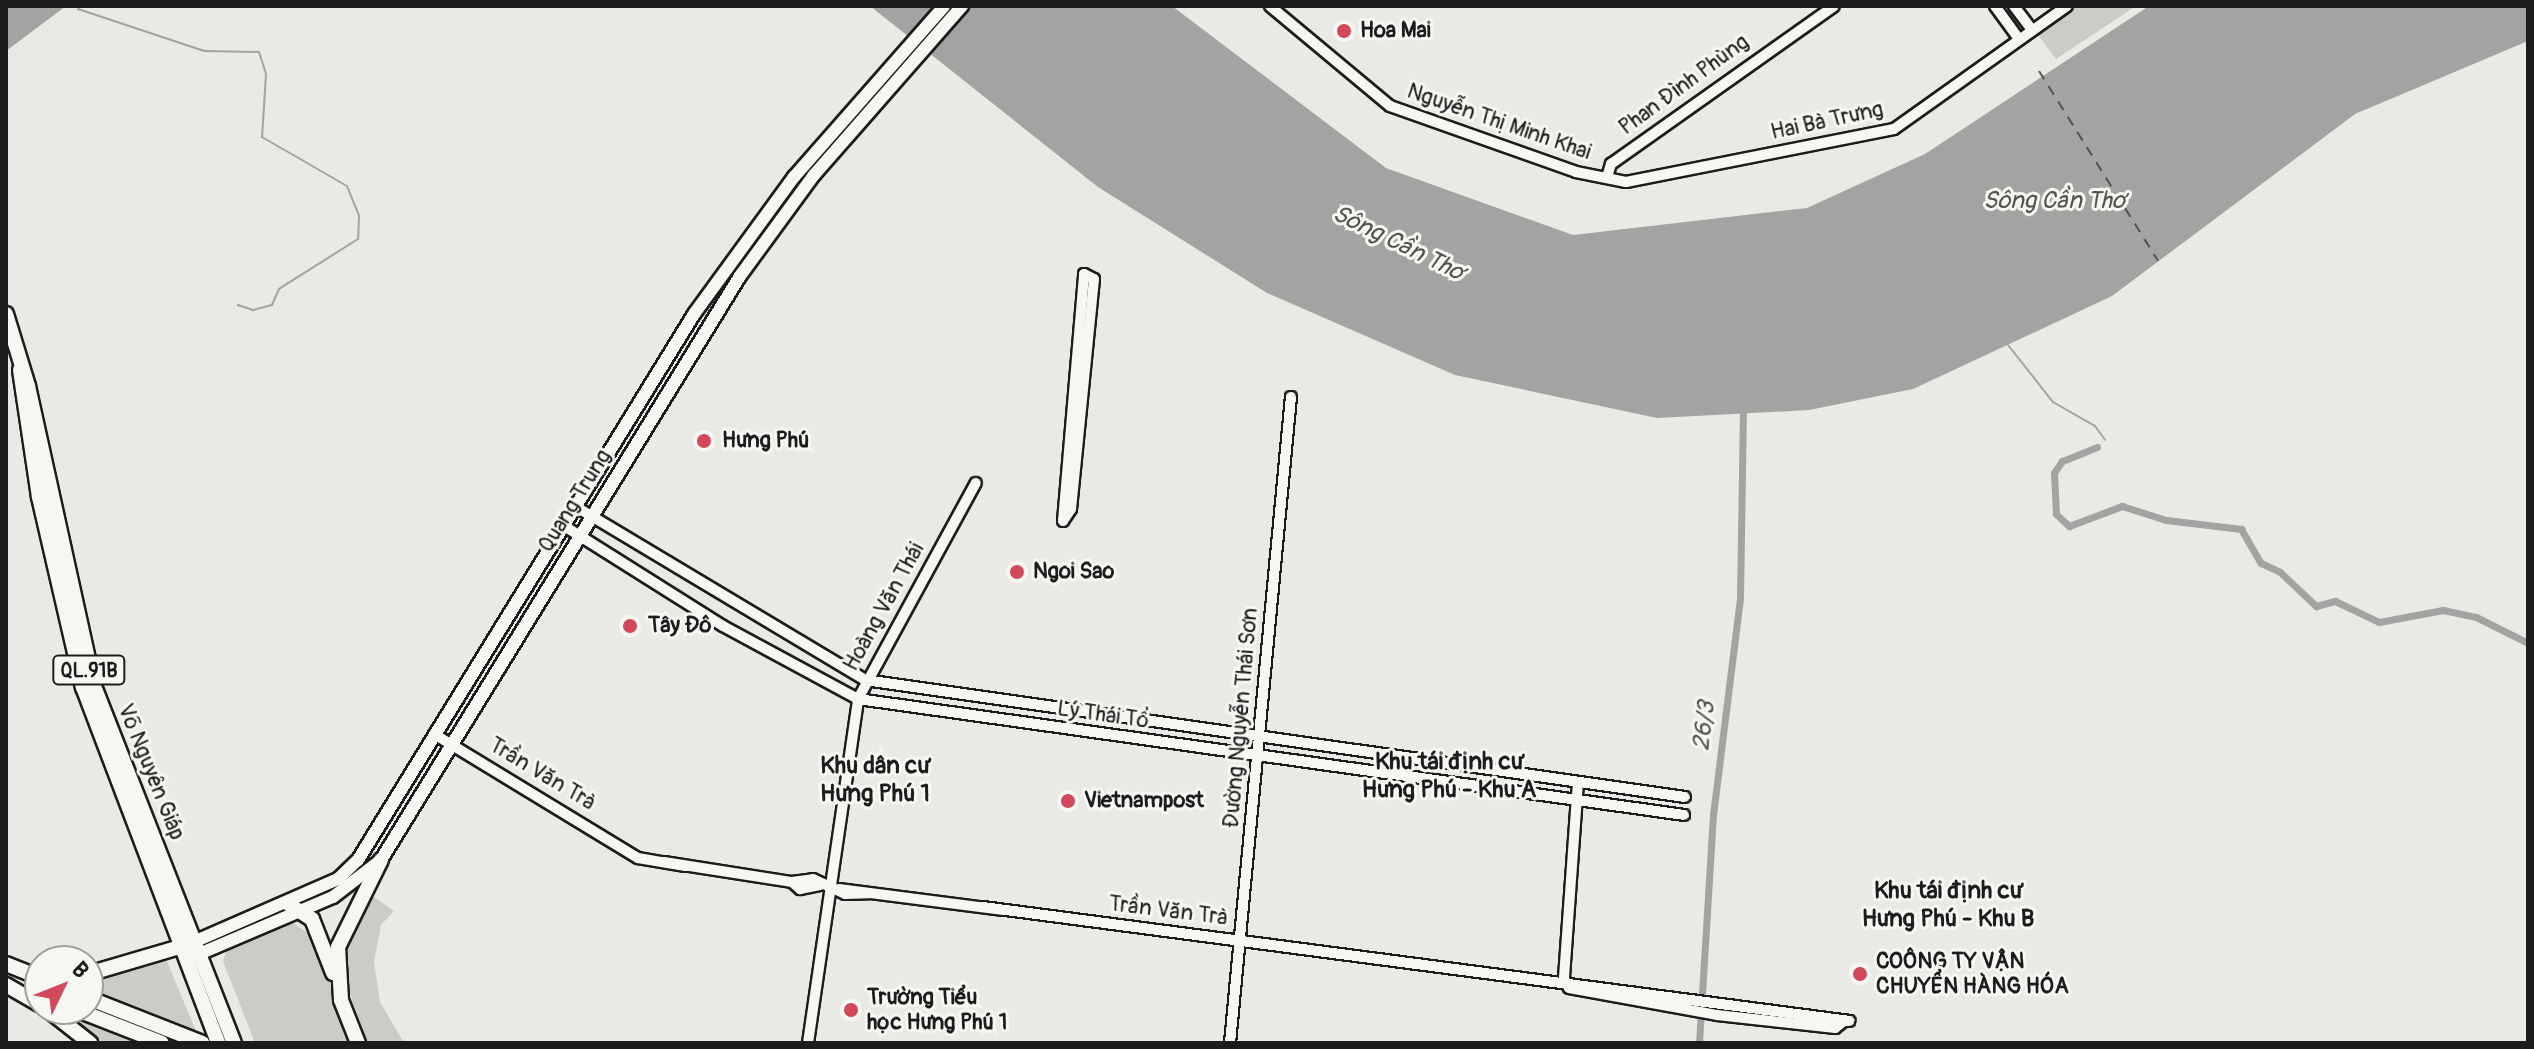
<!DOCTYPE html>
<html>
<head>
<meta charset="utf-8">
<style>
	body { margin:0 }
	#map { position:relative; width:2534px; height:1049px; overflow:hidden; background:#e9e9e5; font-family:Pangolin,sans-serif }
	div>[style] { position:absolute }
	.green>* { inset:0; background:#cbcbc7 }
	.water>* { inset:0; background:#a3a3a1 }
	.stream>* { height:2px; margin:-1px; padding:0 1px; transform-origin:1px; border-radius:1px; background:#a3a3a1 }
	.canal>* { height:7px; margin:-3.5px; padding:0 3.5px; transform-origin:3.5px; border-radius:3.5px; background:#a3a3a1 }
	.ferry>* { height:2px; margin-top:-1px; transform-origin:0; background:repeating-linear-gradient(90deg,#525251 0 10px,transparent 0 18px) }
	.roads { filter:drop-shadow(2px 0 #1c1c1c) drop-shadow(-2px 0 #1c1c1c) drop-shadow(0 2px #1c1c1c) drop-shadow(0 -2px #1c1c1c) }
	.minor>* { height:10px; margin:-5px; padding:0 5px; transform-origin:5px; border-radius:5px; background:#f6f6f2 }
	.major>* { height:12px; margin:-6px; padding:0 6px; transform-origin:6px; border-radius:6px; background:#f6f6f2 }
	.highway>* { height:14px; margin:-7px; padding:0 7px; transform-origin:7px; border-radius:7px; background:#f6f6f2 }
	.dots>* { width:22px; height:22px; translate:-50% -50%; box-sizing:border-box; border:4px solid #f6f6f2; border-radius:50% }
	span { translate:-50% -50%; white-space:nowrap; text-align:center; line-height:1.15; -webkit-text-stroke:6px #f6f6f2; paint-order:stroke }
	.shield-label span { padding:2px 6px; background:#f6f6f2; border:2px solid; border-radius:6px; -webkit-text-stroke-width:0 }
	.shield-label { font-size:20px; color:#1c1c1c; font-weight:700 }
	.poi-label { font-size:22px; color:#1c1c1c; font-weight:700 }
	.left { translate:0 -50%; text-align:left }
	.street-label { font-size:22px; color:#1c1c1c }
	.water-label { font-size:24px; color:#525251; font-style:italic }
	.neighbourhood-label { font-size:24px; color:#1c1c1c; font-weight:700 }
	.frame { position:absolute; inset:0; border:8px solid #1c1c1c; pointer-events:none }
	.north { position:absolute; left:24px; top:945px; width:80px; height:80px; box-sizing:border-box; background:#f6f6f2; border:2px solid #9f9f9c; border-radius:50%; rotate:47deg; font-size:22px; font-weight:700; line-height:32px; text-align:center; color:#1c1c1c }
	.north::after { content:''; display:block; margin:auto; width:28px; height:36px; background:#d1495b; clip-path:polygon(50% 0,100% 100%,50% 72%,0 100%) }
</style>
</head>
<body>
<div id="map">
	<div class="green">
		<div style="clip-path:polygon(2076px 6px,2136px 6px,2056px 59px,2036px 32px)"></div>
		<div style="clip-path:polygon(371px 895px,394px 911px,381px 925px,374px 962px,380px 1002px,404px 1043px,368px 1043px,346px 984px,347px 937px)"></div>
		<div style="clip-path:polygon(293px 923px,317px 939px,353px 1043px,255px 1043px,223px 961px,227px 950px)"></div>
		<div style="clip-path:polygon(166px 959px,201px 1043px,100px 1043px,69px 1016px,96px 1022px,88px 979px)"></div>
	</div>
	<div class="water">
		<div style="clip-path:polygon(6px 6px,66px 6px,6px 51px)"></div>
		<div style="clip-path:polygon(870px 6px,1172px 6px,1386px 168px,1573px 235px,1807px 208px,1925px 154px,2149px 6px,2528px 6px,2528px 41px,2355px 114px,2112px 296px,1913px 389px,1809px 410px,1657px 418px,1455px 375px,1267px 293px,1098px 187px)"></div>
	</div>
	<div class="stream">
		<div style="left:78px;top:9px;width:133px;rotate:18.4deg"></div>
		<div style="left:204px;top:51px;width:55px;rotate:1deg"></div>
		<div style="left:259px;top:52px;width:23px;rotate:72deg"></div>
		<div style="left:266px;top:74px;width:63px;rotate:93.6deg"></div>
		<div style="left:262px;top:137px;width:98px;rotate:30deg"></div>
		<div style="left:347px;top:186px;width:31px;rotate:68deg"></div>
		<div style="left:359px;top:215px;width:24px;rotate:92deg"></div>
		<div style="left:358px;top:239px;width:93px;rotate:147.7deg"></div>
		<div style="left:279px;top:289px;width:17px;rotate:114deg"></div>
		<div style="left:272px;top:305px;width:20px;rotate:165deg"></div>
		<div style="left:253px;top:310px;width:16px;rotate:-162deg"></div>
		<div style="left:2008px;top:345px;width:73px;rotate:51.7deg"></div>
		<div style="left:2053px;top:402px;width:48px;rotate:29.7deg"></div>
		<div style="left:2095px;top:426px;width:17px;rotate:54deg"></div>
	</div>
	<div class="canal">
		<div style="left:2097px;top:447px;width:38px;rotate:158deg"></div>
		<div style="left:2062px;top:461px;width:14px;rotate:124deg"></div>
		<div style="left:2054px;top:473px;width:41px;rotate:87.2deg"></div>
		<div style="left:2056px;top:514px;width:18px;rotate:43deg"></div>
		<div style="left:2069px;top:526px;width:57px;rotate:-20.7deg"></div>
		<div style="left:2122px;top:506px;width:46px;rotate:17.7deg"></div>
		<div style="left:2166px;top:520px;width:76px;rotate:6.8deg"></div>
		<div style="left:2241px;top:529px;width:39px;rotate:60deg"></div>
		<div style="left:2261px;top:563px;width:21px;rotate:25deg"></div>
		<div style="left:2280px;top:572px;width:50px;rotate:43.4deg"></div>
		<div style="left:2316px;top:606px;width:20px;rotate:-15deg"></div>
		<div style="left:2335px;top:601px;width:49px;rotate:25.5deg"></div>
		<div style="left:2379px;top:622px;width:65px;rotate:-10.6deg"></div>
		<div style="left:2443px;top:610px;width:34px;rotate:12deg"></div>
		<div style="left:2476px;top:617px;width:58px;rotate:26.6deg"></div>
		<div style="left:1699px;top:1043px;width:228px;rotate:-86.5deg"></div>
		<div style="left:1713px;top:815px;width:218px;rotate:-82.9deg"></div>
		<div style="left:1740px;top:599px;width:185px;rotate:-89.1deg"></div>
	</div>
	<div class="ferry">
		<div style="left:2039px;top:71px;width:224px;rotate:57.9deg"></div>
	</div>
	<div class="roads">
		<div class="minor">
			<div style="left:1270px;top:6px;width:156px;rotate:39.8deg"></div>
			<div style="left:1390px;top:106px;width:197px;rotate:19.5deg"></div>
			<div style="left:1576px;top:172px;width:51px;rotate:11.3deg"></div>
			<div style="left:1626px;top:182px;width:273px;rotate:-11.2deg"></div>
			<div style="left:1894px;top:129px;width:212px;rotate:-35.4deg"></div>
			<div style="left:1995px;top:6px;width:41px;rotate:54deg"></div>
			<div style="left:2014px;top:6px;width:30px;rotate:53deg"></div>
			<div style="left:1607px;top:177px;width:14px;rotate:-73deg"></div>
			<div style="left:1611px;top:164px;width:273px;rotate:-35.3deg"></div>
			<div style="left:1084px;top:274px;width:11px;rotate:27deg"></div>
			<div style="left:1094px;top:279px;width:231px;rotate:95.7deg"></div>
			<div style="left:1071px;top:509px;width:14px;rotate:124deg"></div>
			<div style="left:1063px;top:521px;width:248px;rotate:-85.1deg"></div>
			<div style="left:573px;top:505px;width:340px;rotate:30.9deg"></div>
			<div style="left:865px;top:680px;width:828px;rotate:8.12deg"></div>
			<div style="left:561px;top:524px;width:191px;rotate:32.2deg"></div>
			<div style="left:723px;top:626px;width:153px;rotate:28.4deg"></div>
			<div style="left:858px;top:699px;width:834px;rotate:7.99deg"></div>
			<div style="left:434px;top:734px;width:239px;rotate:31.3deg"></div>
			<div style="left:638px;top:858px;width:48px;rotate:9.7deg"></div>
			<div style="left:1578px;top:782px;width:197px;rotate:94.1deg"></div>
			<div style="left:1564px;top:979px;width:10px;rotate:61deg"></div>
			<div style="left:1569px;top:988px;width:150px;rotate:10.3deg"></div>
			<div style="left:1717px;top:1015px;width:119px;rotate:6.3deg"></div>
			<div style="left:1835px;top:1028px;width:11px;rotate:-38deg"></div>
			<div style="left:664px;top:862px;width:130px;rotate:8.9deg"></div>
			<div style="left:792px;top:882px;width:11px;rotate:41deg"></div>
			<div style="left:800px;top:889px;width:20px;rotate:-11deg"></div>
			<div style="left:792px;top:882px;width:21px;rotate:-8deg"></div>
			<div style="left:813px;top:879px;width:35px;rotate:25deg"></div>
			<div style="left:845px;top:894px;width:24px;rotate:-2deg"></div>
			<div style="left:839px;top:889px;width:166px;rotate:7.3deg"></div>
			<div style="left:983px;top:907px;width:874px;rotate:7.49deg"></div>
			<div style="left:808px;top:1043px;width:348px;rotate:-81.7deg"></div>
			<div style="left:858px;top:699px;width:246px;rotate:-61.4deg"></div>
			<div style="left:1230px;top:1043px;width:649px;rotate:-84.61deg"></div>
		</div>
		<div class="major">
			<div style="left:189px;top:944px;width:163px;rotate:-23.6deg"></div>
			<div style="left:338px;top:879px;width:28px;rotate:-44deg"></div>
			<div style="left:358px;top:860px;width:641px;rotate:-58.39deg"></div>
			<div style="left:694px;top:314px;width:170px;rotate:-53.9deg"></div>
			<div style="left:794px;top:177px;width:227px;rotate:-48.7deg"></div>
			<div style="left:192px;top:957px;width:153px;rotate:-23.1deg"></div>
			<div style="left:333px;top:897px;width:61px;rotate:-37.6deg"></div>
			<div style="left:381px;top:860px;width:686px;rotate:-58.42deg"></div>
			<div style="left:740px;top:276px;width:125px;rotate:-53.8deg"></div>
			<div style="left:814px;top:175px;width:225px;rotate:-48.8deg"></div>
		</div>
		<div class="highway">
			<div style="left:6px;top:314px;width:75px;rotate:73deg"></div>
			<div style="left:28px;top:386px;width:307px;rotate:77.6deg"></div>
			<div style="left:94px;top:686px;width:383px;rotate:68.6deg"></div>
			<div style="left:20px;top:370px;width:128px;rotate:81.5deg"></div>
			<div style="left:39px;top:497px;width:195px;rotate:77deg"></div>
			<div style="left:83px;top:687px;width:381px;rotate:69.2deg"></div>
			<div style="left:287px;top:903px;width:30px;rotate:33deg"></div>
			<div style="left:312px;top:919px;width:58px;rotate:68.7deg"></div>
			<div style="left:6px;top:964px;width:37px;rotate:22deg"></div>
			<div style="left:88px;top:974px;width:96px;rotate:-16.4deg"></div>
			<div style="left:6px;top:985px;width:39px;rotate:30deg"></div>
			<div style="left:88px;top:998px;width:123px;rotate:21.5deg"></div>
			<div style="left:47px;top:1009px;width:55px;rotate:38.3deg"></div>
			<div style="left:75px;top:1009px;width:93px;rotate:21.3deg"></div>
			<div style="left:358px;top:1043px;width:46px;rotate:-111.6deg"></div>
			<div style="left:341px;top:1000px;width:53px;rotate:-93.2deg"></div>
			<div style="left:338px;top:947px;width:97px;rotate:-63.7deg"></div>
		</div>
	</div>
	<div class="dots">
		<div style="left:1344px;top:31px;background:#d1495b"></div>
		<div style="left:704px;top:441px;background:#d1495b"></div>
		<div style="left:1017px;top:572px;background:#d1495b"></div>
		<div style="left:630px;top:626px;background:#d1495b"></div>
		<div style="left:1068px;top:801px;background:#d1495b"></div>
		<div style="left:1860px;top:974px;background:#d1495b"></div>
		<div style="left:851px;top:1010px;background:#d1495b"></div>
	</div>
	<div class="shield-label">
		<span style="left:89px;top:670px">QL.91B</span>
	</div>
	<div class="poi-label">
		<span class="left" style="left:1360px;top:31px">Hoa Mai</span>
		<span class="left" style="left:722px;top:441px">Hưng Phú</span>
		<span class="left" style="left:1033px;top:572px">Ngoi Sao</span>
		<span class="left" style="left:648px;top:626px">Tây Đô</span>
		<span class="left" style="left:1084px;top:801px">Vietnampost</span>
		<span class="left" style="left:1876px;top:974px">COÔNG TY VẬN<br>CHUYỂN HÀNG HÓA</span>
		<span class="left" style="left:867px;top:1010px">Trường Tiểu<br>học Hưng Phú 1</span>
	</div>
	<div class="street-label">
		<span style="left:1684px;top:85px;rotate:-36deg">Phan Đình Phùng</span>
		<span style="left:1827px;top:121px;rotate:-12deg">Hai Bà Trưng</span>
		<span style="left:1499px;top:122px;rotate:19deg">Nguyễn Thị Minh Khai</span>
		<span style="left:575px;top:501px;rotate:-58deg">Quang Trung</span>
		<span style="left:884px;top:607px;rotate:-61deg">Hoàng Văn Thái</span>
		<span style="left:1103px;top:715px;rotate:8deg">Lý Thái Tổ</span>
		<span style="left:1241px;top:718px;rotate:-85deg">Đường Nguyễn Thái Sơn</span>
		<span style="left:151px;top:772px;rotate:68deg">Võ Nguyên Giáp</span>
		<span style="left:542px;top:774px;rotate:31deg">Trần Văn Trà</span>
		<span style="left:1168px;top:911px;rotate:7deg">Trần Văn Trà</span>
	</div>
	<div class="water-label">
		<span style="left:2054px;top:201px">Sông Cần Thơ</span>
		<span style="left:1398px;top:243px;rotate:26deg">Sông Cần Thơ</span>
		<span style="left:1704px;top:726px;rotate:-83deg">26/3</span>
	</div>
	<div class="neighbourhood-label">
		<span style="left:1449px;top:776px">Khu tái định cư<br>Hưng Phú - Khu A</span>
		<span style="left:875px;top:780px">Khu dân cư<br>Hưng Phú 1</span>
		<span style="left:1948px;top:905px">Khu tái định cư<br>Hưng Phú - Khu B</span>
	</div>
	<div class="frame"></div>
	<div class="north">B</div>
</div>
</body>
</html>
